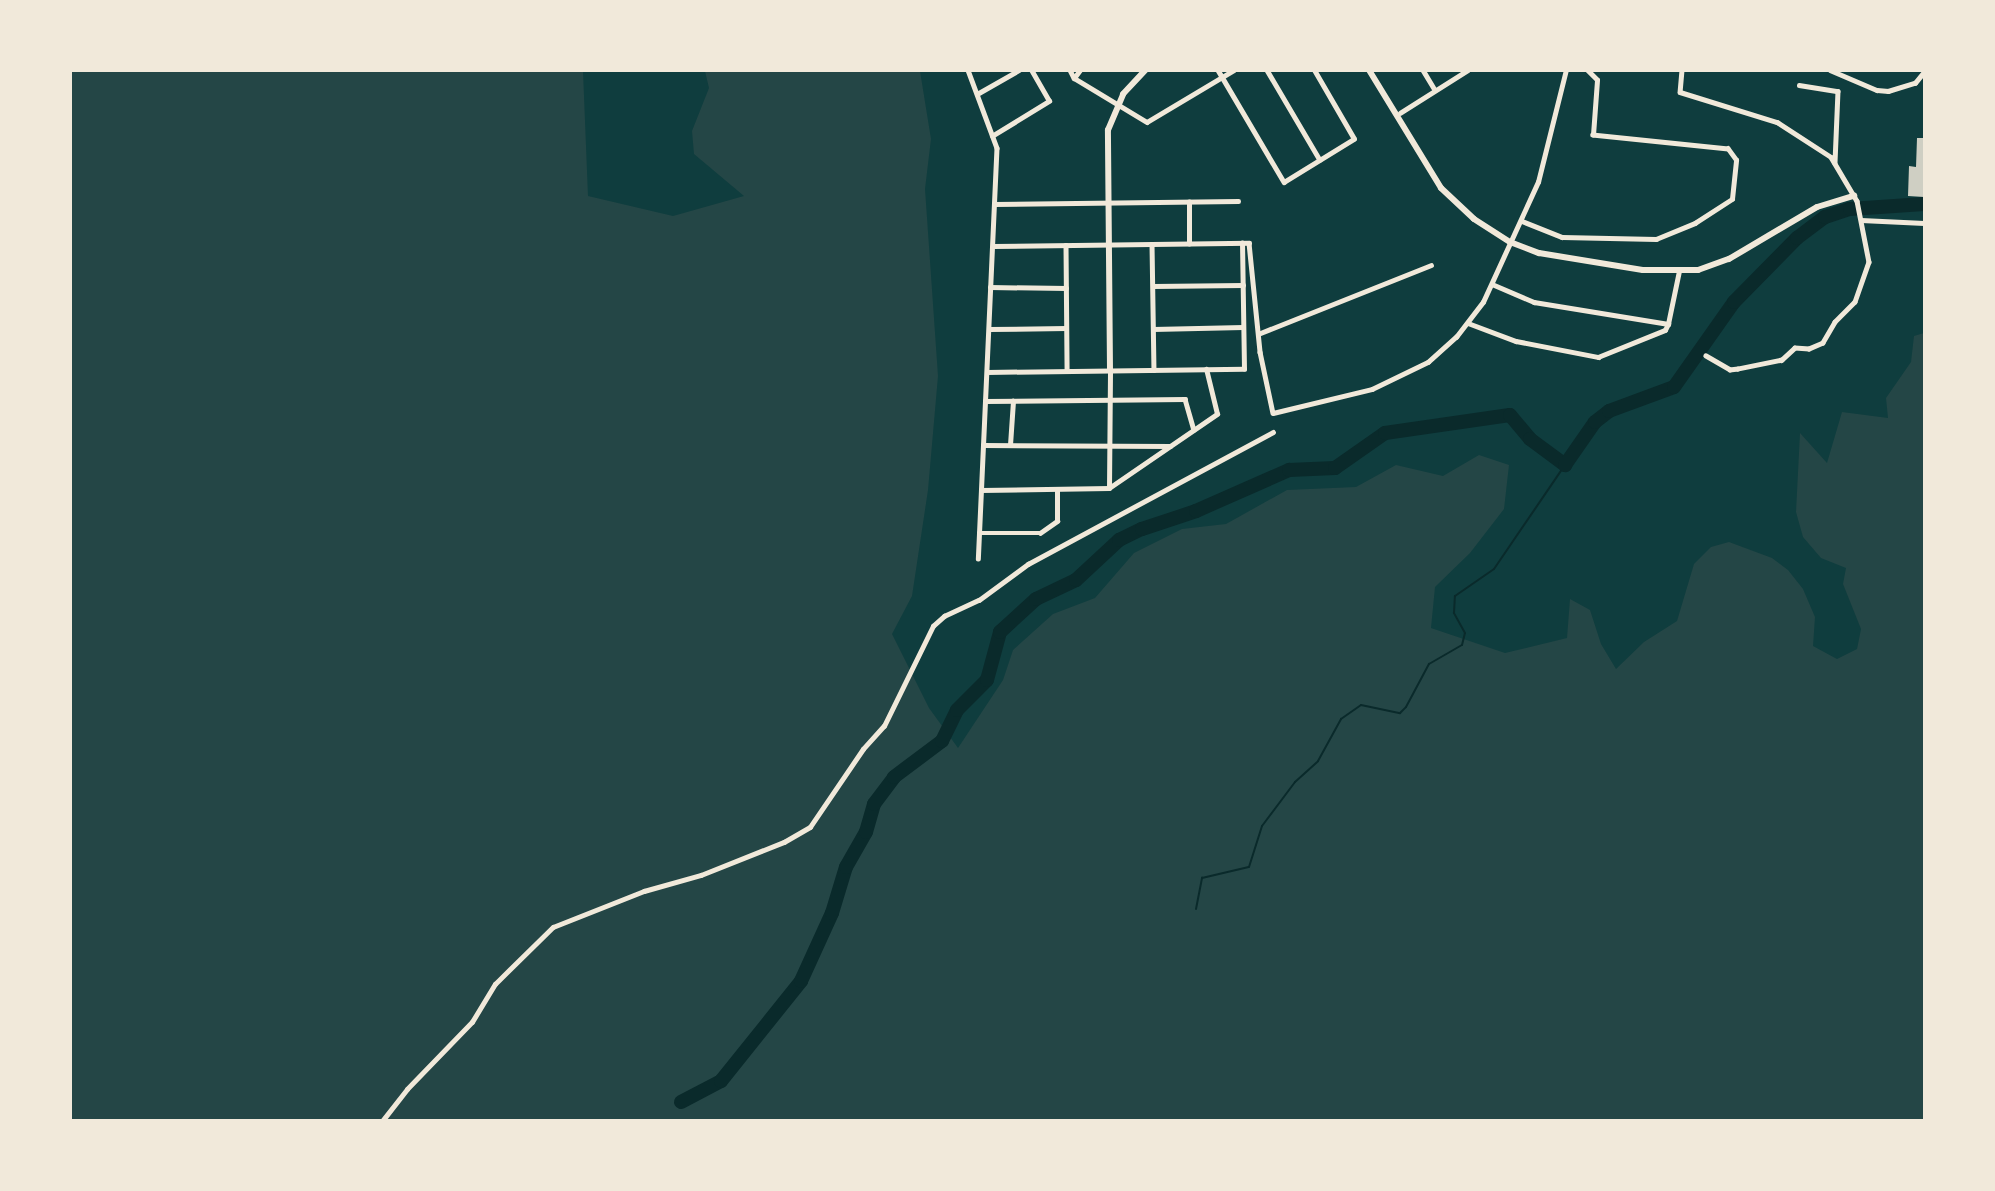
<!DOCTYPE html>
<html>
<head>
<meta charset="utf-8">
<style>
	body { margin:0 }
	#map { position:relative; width:1995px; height:1191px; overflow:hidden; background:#0f3d3e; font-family:"Varela Round",sans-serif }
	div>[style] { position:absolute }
	.green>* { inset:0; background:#244646 }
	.stream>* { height:2px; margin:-1px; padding:0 1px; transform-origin:1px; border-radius:1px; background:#0a2a2b }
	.river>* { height:14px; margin:-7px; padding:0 7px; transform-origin:7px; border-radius:7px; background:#0a2a2b }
	.building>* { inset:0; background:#cfcfc3 }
	.minor>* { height:4.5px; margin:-2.25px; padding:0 2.25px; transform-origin:2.25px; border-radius:2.25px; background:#f1e9da }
	.tertiary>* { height:6px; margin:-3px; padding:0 3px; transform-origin:3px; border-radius:3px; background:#f1e9da }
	span { translate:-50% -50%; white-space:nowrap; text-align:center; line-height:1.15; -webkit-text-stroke:6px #f1e9da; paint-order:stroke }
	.frame { position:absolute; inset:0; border:72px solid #f1e9da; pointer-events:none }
</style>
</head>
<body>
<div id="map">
	<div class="green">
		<div style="clip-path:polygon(70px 71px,583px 71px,588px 196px,673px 216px,744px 196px,694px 154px,692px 131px,709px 88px,705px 71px,920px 71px,931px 139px,925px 189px,938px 376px,928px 490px,912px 596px,892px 634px,929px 708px,958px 748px,1003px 680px,1013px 650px,1053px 614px,1095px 598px,1134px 553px,1182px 529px,1226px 524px,1287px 490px,1356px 487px,1396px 465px,1443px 476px,1479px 455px,1509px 465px,1504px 509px,1470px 553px,1435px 587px,1431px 628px,1505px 653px,1567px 638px,1570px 599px,1590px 610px,1601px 644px,1616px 669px,1644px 642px,1677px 621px,1694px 564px,1711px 547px,1729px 542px,1772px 558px,1788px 570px,1803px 589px,1815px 617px,1813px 646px,1837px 659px,1857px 649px,1861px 629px,1843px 584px,1846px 568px,1821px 558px,1803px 537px,1796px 512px,1800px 433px,1827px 463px,1842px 412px,1888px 418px,1886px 398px,1911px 362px,1914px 336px,1924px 333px,1924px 1120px,71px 1120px)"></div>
	</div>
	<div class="stream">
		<div style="left:1196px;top:909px;width:32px;rotate:-79deg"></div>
		<div style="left:1202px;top:878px;width:48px;rotate:-13.2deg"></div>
		<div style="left:1249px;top:867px;width:43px;rotate:-72.4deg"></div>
		<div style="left:1262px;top:826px;width:55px;rotate:-53.1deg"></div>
		<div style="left:1295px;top:782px;width:31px;rotate:-42deg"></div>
		<div style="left:1318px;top:761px;width:48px;rotate:-61.3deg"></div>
		<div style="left:1341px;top:719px;width:24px;rotate:-35deg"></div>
		<div style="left:1361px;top:705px;width:40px;rotate:12deg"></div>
		<div style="left:1400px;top:713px;width:8px;rotate:-45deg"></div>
		<div style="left:1406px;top:707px;width:49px;rotate:-61.9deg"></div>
		<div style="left:1429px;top:664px;width:38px;rotate:-30deg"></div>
		<div style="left:1462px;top:645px;width:12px;rotate:-76deg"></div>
		<div style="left:1465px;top:633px;width:23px;rotate:-119deg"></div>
		<div style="left:1454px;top:613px;width:17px;rotate:-87deg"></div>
		<div style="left:1455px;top:596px;width:47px;rotate:-34.7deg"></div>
		<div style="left:1494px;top:569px;width:126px;rotate:-55.7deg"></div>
	</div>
	<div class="river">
		<div style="left:681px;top:1102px;width:45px;rotate:-27.7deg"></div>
		<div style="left:721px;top:1081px;width:128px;rotate:-51.3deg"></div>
		<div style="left:801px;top:981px;width:75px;rotate:-65.5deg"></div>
		<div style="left:832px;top:913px;width:48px;rotate:-73.1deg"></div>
		<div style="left:846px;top:867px;width:40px;rotate:-60.3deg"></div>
		<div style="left:866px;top:832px;width:29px;rotate:-74deg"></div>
		<div style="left:874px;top:804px;width:34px;rotate:-53deg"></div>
		<div style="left:894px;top:777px;width:60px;rotate:-36.9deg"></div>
		<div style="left:942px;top:741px;width:34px;rotate:-64deg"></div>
		<div style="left:957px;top:710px;width:42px;rotate:-45deg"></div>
		<div style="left:987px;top:680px;width:50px;rotate:-74.8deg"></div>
		<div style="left:1000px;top:632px;width:49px;rotate:-42.5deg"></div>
		<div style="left:1036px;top:599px;width:44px;rotate:-25.4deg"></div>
		<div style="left:1076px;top:580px;width:59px;rotate:-42.9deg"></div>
		<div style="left:1119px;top:540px;width:25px;rotate:-26deg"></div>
		<div style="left:1142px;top:529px;width:57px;rotate:-18.4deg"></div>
		<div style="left:1196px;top:511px;width:102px;rotate:-23.8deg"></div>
		<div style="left:1289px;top:470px;width:46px;rotate:-2.5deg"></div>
		<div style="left:1335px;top:468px;width:61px;rotate:-35deg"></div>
		<div style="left:1385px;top:433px;width:126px;rotate:-8.2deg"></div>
		<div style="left:1510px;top:415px;width:31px;rotate:50deg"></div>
		<div style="left:1530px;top:439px;width:44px;rotate:36.6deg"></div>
		<div style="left:1565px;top:465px;width:52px;rotate:-55.1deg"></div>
		<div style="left:1595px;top:422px;width:18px;rotate:-38deg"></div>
		<div style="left:1609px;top:411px;width:69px;rotate:-20.3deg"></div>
		<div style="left:1674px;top:387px;width:104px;rotate:-54.8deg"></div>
		<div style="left:1734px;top:302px;width:90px;rotate:-45.5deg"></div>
		<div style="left:1797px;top:238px;width:35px;rotate:-37deg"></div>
		<div style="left:1825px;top:217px;width:26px;rotate:-18deg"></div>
		<div style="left:1850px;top:209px;width:74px;rotate:-3.9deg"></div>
	</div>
	<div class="building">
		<div style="clip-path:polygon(1917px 138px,1924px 138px,1924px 197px,1908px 196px,1909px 166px,1916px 167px)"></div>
	</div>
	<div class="minor">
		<div style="left:968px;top:70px;width:83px;rotate:69.6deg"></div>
		<div style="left:997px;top:148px;width:411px;rotate:92.6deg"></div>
		<div style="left:1070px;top:70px;width:9px;rotate:63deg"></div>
		<div style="left:1074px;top:78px;width:85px;rotate:31.1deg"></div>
		<div style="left:1147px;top:122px;width:101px;rotate:-30.9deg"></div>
		<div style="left:1218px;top:70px;width:130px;rotate:59.5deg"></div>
		<div style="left:1284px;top:182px;width:82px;rotate:-31.6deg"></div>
		<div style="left:1354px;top:139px;width:80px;rotate:-120.1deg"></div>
		<div style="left:1267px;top:70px;width:104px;rotate:59.5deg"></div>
		<div style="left:1423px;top:70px;width:23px;rotate:59deg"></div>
		<div style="left:1682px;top:70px;width:22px;rotate:95deg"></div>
		<div style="left:1680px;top:92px;width:102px;rotate:17.2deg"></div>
		<div style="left:1777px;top:122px;width:64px;rotate:32.9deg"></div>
		<div style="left:1831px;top:157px;width:51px;rotate:59.4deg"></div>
		<div style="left:1857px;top:201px;width:62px;rotate:78.9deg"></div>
		<div style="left:1869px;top:262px;width:42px;rotate:109.3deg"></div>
		<div style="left:1855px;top:302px;width:28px;rotate:135deg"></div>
		<div style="left:1835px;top:322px;width:24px;rotate:120deg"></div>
		<div style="left:1823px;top:343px;width:15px;rotate:157deg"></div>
		<div style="left:1809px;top:349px;width:14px;rotate:-176deg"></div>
		<div style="left:1795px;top:348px;width:18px;rotate:137deg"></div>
		<div style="left:1782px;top:360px;width:45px;rotate:168.4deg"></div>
		<div style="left:1738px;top:369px;width:8px;rotate:173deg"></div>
		<div style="left:1730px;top:370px;width:28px;rotate:-150deg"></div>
		<div style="left:1830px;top:70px;width:51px;rotate:23.1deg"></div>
		<div style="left:1877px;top:90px;width:11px;rotate:5deg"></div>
		<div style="left:1888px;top:91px;width:28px;rotate:-17deg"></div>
		<div style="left:1915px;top:83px;width:14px;rotate:-51deg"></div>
		<div style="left:1074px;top:78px;width:10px;rotate:-53deg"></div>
		<div style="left:1799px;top:85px;width:39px;rotate:9deg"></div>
		<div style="left:1838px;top:91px;width:72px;rotate:92.4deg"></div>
		<div style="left:977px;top:94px;width:48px;rotate:-29.7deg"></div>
		<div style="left:1400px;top:113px;width:80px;rotate:-32.3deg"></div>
		<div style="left:992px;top:136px;width:67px;rotate:-31.6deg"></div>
		<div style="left:1049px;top:101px;width:36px;rotate:-120deg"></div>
		<div style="left:994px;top:204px;width:244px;rotate:-0.7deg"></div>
		<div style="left:1861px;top:220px;width:63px;rotate:2.7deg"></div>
		<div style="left:1522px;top:221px;width:43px;rotate:21.8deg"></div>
		<div style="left:1562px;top:237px;width:94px;rotate:1.2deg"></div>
		<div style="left:1656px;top:239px;width:42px;rotate:-22.3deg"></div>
		<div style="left:1695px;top:223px;width:44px;rotate:-33deg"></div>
		<div style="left:1732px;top:199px;width:39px;rotate:-84deg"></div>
		<div style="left:1736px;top:160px;width:14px;rotate:-126deg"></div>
		<div style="left:1728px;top:149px;width:136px;rotate:-174.1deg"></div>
		<div style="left:1593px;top:135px;width:55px;rotate:-85.8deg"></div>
		<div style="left:1597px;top:80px;width:14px;rotate:-135deg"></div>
		<div style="left:1152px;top:244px;width:126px;rotate:89.1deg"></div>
		<div style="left:1189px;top:244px;width:42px;rotate:-90deg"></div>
		<div style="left:1066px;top:245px;width:126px;rotate:89.5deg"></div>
		<div style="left:993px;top:246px;width:256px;rotate:-0.7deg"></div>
		<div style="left:1249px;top:243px;width:110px;rotate:84.2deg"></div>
		<div style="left:1260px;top:352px;width:62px;rotate:78deg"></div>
		<div style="left:1273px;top:413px;width:102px;rotate:-13.6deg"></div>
		<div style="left:1372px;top:389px;width:62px;rotate:-25.7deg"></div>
		<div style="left:1428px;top:362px;width:38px;rotate:-42deg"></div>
		<div style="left:1456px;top:337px;width:44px;rotate:-52.4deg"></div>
		<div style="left:1483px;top:302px;width:132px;rotate:-65.4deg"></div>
		<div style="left:1538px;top:182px;width:115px;rotate:-76deg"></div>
		<div style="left:1492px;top:284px;width:46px;rotate:23.2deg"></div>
		<div style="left:1534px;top:302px;width:136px;rotate:9.3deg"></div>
		<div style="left:1668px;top:324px;width:54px;rotate:-78.3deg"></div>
		<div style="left:1153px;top:286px;width:90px;rotate:-0.6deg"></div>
		<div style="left:990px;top:287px;width:76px;rotate:0.8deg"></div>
		<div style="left:1468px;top:323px;width:51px;rotate:20.6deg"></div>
		<div style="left:1516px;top:341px;width:84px;rotate:11deg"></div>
		<div style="left:1598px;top:357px;width:72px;rotate:-21.9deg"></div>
		<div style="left:1665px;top:330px;width:7px;rotate:-63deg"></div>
		<div style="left:989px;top:329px;width:77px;rotate:-0.7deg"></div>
		<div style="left:1153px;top:329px;width:90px;rotate:-1.3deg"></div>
		<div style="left:1258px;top:334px;width:186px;rotate:-21.7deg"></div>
		<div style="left:987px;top:372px;width:257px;rotate:-0.7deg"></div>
		<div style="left:1244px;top:369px;width:126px;rotate:-90.9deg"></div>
		<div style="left:985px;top:401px;width:200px;rotate:-0.6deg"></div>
		<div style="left:1185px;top:399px;width:32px;rotate:74deg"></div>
		<div style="left:983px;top:445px;width:187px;rotate:0.3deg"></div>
		<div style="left:1010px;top:445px;width:44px;rotate:-86.1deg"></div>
		<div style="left:1109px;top:488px;width:118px;rotate:-89.5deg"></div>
		<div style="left:981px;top:490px;width:128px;rotate:-0.9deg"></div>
		<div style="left:1109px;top:488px;width:131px;rotate:-34.4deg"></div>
		<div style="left:1217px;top:414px;width:46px;rotate:-103.7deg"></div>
		<div style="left:979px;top:533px;width:61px"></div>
		<div style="left:1040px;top:533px;width:21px;rotate:-35deg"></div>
		<div style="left:1057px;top:521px;width:31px;rotate:-90deg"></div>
		<div style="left:383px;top:1120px;width:39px;rotate:-52deg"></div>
		<div style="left:407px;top:1089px;width:93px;rotate:-45.9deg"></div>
		<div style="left:472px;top:1022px;width:44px;rotate:-58.8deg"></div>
		<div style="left:495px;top:984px;width:81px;rotate:-44.5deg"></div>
		<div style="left:553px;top:927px;width:98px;rotate:-21.6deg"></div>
		<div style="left:644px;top:891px;width:59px;rotate:-15.7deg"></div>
		<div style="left:701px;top:875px;width:89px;rotate:-21.7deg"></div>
		<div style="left:784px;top:842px;width:30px;rotate:-30deg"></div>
		<div style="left:810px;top:827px;width:94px;rotate:-55.8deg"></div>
		<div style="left:863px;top:749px;width:31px;rotate:-48deg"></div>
		<div style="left:884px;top:726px;width:111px;rotate:-63.9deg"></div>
		<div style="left:933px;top:626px;width:15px;rotate:-42deg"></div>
		<div style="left:944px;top:616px;width:38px;rotate:-25deg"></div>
		<div style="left:979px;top:600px;width:61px;rotate:-36.3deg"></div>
		<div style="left:1028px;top:564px;width:278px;rotate:-28.3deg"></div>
	</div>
	<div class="tertiary">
		<div style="left:1369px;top:70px;width:138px;rotate:58.6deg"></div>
		<div style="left:1441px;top:188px;width:45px;rotate:43.2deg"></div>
		<div style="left:1474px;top:219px;width:43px;rotate:32.6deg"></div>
		<div style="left:1510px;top:242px;width:31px;rotate:21deg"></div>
		<div style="left:1539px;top:253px;width:105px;rotate:9.3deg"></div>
		<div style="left:1643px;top:270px;width:55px"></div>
		<div style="left:1698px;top:270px;width:33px;rotate:-20deg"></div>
		<div style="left:1729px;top:259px;width:102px;rotate:-30.6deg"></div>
		<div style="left:1817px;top:207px;width:39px;rotate:-17deg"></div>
		<div style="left:1110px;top:370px;width:240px;rotate:-90.5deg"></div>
		<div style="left:1108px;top:130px;width:39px;rotate:-67deg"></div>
		<div style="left:1123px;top:94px;width:33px;rotate:-47deg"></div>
	</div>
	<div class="frame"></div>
</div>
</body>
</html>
